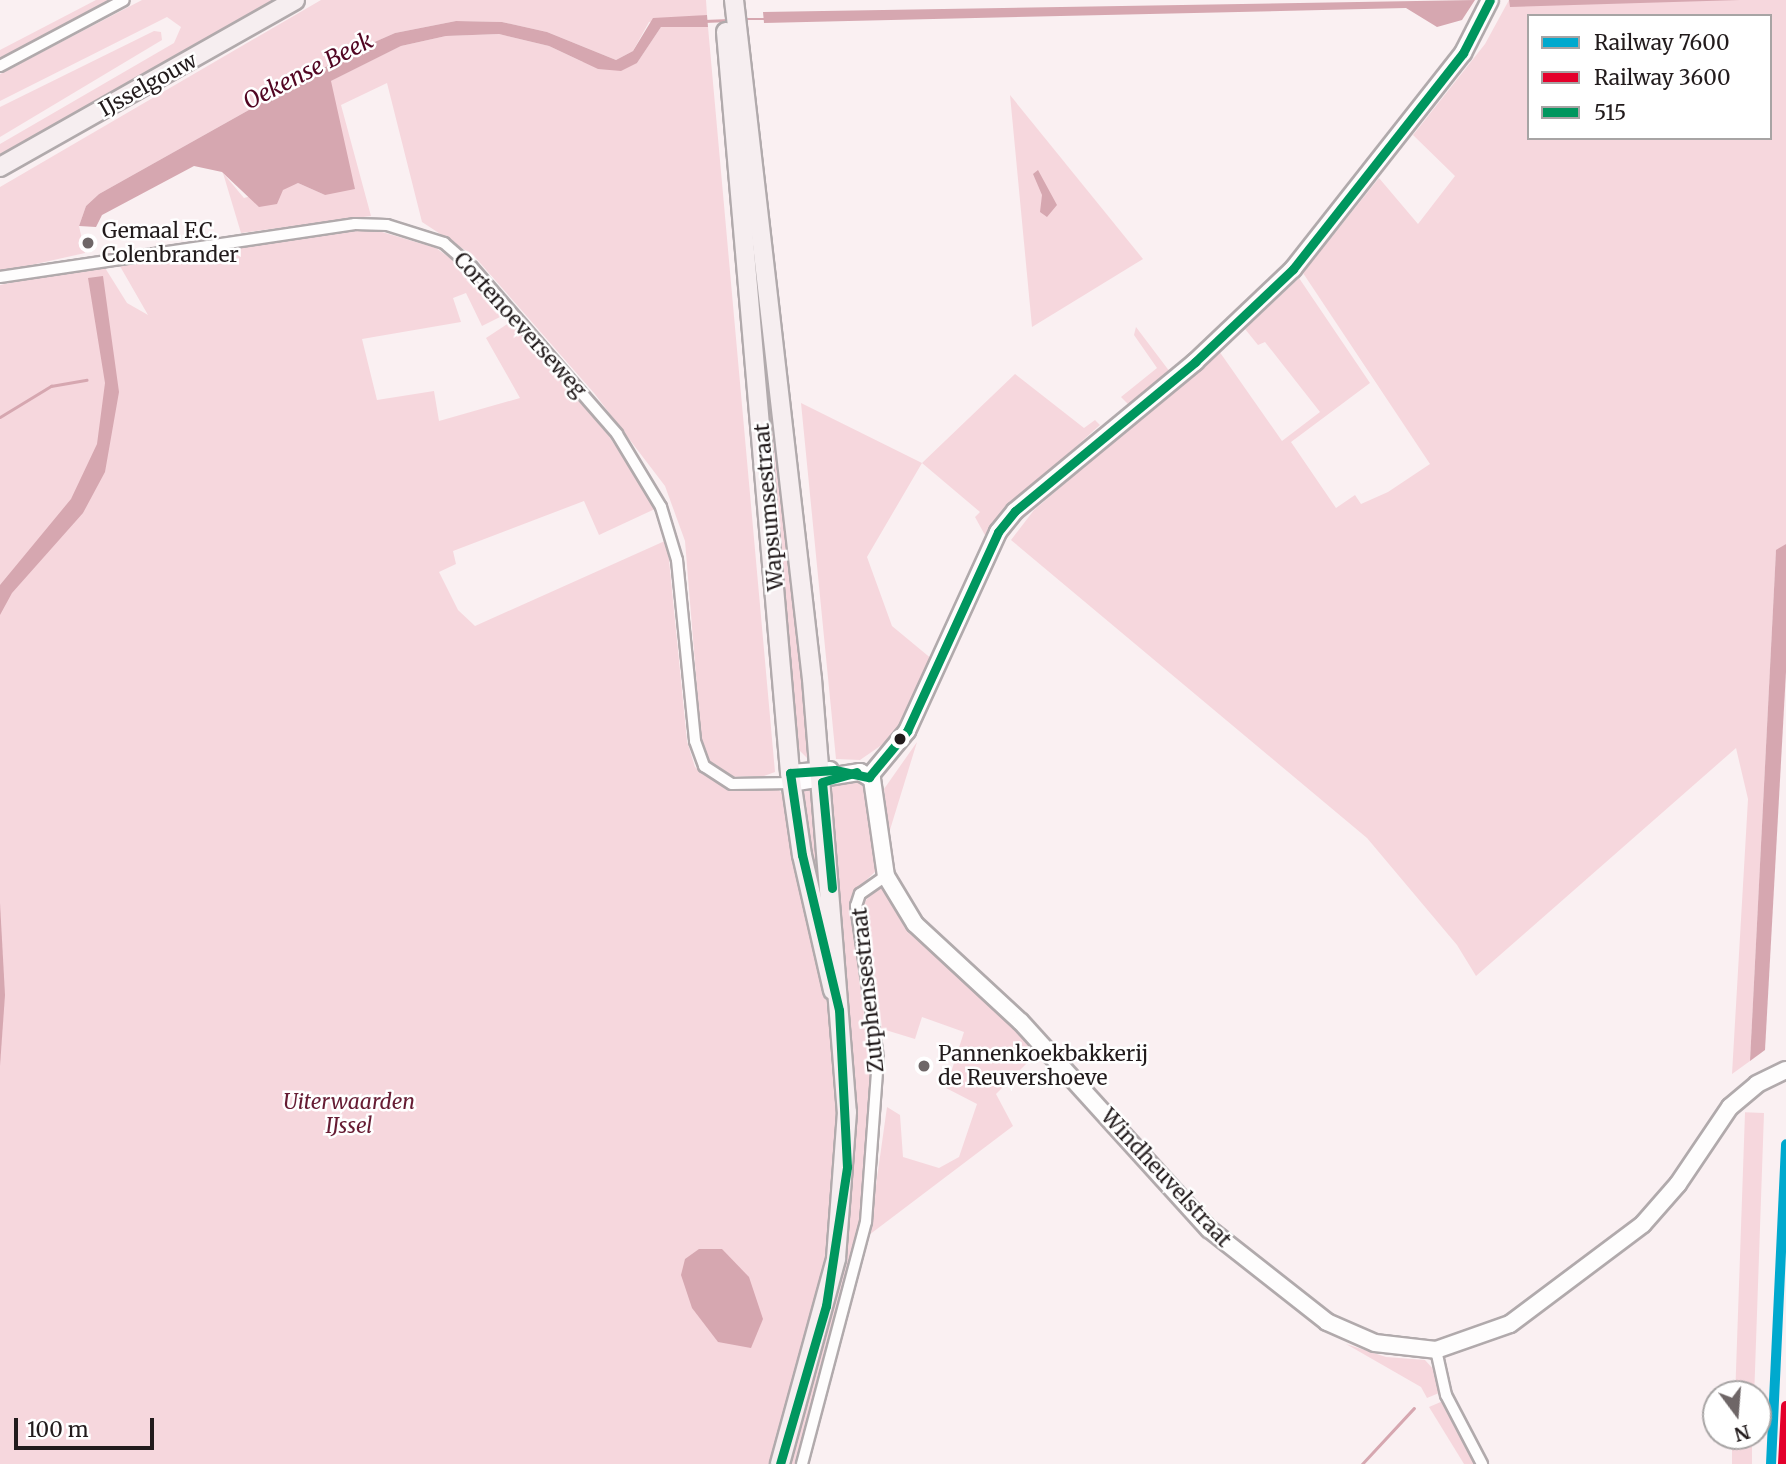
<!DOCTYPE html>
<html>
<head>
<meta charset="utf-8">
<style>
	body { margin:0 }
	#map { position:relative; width:1786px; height:1464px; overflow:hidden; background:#faf0f2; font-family:Merriweather,serif }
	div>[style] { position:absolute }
	.green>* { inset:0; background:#f6d7dd; transform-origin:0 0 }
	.water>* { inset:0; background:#d6a7b0 }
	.stream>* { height:2.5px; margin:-1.25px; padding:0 1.25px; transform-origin:1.25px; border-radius:1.25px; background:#d6a7b0 }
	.roads { filter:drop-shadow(2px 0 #b1aaac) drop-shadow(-2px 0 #b1aaac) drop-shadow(0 2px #b1aaac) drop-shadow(0 -2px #b1aaac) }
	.street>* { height:10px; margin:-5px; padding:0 5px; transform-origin:5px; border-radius:5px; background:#fefdfd }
	.secondary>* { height:16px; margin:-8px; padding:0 8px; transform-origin:8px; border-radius:8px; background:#fefdfd }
	.primary>* { height:18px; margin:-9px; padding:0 9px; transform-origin:9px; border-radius:9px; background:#f6eef0 }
	.bus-1>* { height:9px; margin:-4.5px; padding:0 4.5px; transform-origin:4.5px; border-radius:4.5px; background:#00965e }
	.rail-1>* { height:10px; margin:-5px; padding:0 5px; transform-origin:5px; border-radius:5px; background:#00a9ce }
	.rail-2>* { height:10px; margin:-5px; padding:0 5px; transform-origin:5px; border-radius:5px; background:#e4002b }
	.dots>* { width:19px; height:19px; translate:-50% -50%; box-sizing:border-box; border:4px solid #fff; border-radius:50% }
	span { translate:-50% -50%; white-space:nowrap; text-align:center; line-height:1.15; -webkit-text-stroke:5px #fff; paint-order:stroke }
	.street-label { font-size:21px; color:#221b1c }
	.poi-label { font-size:21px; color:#221b1c }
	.left { translate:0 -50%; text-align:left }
	.park-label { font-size:21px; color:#661c33; font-style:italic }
	.water-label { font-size:23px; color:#510522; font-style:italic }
	.legend { position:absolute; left:1527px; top:14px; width:245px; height:126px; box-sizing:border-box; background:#fff; border:2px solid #a7a4a4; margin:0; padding:9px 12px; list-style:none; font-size:21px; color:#221b1c }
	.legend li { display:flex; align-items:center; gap:14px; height:35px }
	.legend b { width:35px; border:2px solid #a7a4a4 }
	.north { position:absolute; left:1702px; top:1380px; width:70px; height:70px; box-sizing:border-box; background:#fff; border:2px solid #a7a4a4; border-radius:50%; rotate:164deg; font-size:19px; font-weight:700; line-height:28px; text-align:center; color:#221b1c }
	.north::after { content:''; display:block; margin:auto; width:24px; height:32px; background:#6e6667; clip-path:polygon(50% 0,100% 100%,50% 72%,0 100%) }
	.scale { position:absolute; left:14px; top:1418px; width:140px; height:32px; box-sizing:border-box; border:4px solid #221b1c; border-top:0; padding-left:9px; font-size:21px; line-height:24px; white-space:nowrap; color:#221b1c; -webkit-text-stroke:5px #fff; paint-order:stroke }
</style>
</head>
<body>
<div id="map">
	<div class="green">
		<div style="clip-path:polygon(96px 0,119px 0,0 64px,0 50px)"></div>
		<div style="clip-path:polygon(142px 0,283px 0,0 157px,0 144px,174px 43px,181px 27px,167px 17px,0 101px,0 74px)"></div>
		<div style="clip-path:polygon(321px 0,706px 0,707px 15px,649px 22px,633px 51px,616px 60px,547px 32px,502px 22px,456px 21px,395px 33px,354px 51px,99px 194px,86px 206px,79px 226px,85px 253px,0 272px,0 187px)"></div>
		<div style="clip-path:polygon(evenodd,1509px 0,1786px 0,1786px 544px,1776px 551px,1750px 1061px,1732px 1074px,1748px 799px,1736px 748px,1476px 976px,1457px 945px,1367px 838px,1011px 540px,1034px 510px,1219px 351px,1282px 441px,1320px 412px,1265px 342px,1258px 345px,1245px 329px,1299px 278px,1370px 383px,1291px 442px,1336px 508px,1355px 495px,1361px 504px,1388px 492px,1430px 464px,1303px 273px,1379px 178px,1418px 224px,1455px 176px,1413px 135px,1485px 44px,1509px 0,1529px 16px,1770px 16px,1770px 138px,1529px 138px,1529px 16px)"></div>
		<div style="clip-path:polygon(661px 27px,708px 27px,775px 772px,764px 776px,728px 777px,717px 771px,702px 749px,685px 541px,665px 486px,594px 393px,474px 256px,422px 222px,387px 83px,341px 105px,371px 216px,241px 233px,223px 173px,244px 198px,298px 183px,325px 195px,331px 81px,401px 46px,446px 36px,499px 34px,549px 46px,583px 62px,637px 63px)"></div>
		<div style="clip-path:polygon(154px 31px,161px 32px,162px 40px,0 137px,0 107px)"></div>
		<div style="clip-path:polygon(1010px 95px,1143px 259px,1032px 327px)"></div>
		<div style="clip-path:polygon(749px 214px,777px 394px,808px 759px,798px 749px)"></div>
		<div style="clip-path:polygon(372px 229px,436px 248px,469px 272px,506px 314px,482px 326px,466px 293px,453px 298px,461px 322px,362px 339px,377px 400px,434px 391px,439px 421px,520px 398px,486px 338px,512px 321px,608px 435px,657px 508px,599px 535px,584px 501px,453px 551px,456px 564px,439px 572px,458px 610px,475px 626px,667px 540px,687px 741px,695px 767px,715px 782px,777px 788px,785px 797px,832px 1014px,841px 1087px,831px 1247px,773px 1464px,0 1464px,0 285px,102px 263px,127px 303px,148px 315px,117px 261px)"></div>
		<div style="clip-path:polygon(1136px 327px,1170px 372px,1128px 404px,1121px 397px,1157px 368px,1134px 335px)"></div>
		<div style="clip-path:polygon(1015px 374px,1084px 428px,1095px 420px,1100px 425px,1003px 512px,986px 537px,975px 517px,980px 512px,922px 463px,867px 557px,892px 626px,933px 660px,908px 715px,886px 742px,860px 760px,836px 759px,801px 403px,922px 463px)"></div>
		<div style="clip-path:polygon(917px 742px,889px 833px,890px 844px,884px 789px)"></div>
		<div style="clip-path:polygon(855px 778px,870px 792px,878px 869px,858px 888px,852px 903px,872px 1045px,874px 1102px,859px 1242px,797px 1464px,786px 1464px,834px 1302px,850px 1208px,853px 1097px,828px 794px,836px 782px)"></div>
		<div style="clip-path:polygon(808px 788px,817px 794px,836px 966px,813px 875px,801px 790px)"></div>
		<div style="clip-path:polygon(876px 886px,883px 886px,1040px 1050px,996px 1094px,1013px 1126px,869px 1235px,887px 1107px,900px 1115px,903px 1157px,939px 1168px,959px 1157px,977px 1104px,946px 1088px,964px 1032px,922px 1017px,915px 1039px,879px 1028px,858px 912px)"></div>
		<div style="left:1764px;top:1113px;width:281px;height:19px;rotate:92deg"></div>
		<div style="clip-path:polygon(1346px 1344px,1386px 1357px,1425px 1360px,1435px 1371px,1439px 1393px,1427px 1398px,1421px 1387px)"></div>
		<div style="clip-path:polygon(1443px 1401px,1478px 1464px,1464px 1464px,1429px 1407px)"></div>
		<div style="left:1732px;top:1436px;width:20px;height:28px"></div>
	</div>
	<div class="water">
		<div style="clip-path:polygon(1475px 0,1462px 20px,1437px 27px,1406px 8px,764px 23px,763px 12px)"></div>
		<div style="clip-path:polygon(1509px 0,1740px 0,1510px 7px)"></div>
		<div style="clip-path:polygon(707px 15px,708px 27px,661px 27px,637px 63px,621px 71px,598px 69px,549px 46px,499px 34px,446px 36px,401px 46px,331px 81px,355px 189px,325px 195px,298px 183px,283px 190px,277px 204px,259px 207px,222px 172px,194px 166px,102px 215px,96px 227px,79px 226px,86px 206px,99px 194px,354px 51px,395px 33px,456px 21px,502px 22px,547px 32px,616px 60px,633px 51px,653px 18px)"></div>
		<div style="clip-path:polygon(1038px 170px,1057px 205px,1047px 217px,1040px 212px,1042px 195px,1033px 174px)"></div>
		<div style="clip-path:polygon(103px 276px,119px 392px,105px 472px,83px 513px,12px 593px,0 615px,0 585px,71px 499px,97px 444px,105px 383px,88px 278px)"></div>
		<div style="clip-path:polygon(1786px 544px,1786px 672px,1765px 1050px,1750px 1061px,1776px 550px)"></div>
		<div style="clip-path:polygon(0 903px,5px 995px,0 1066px)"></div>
		<div style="clip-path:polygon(699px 1249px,722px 1249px,749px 1277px,763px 1319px,751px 1348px,718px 1342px,692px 1308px,681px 1275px,685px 1259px)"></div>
	</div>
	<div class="stream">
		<div style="left:743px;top:19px;width:21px"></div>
		<div style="left:704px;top:21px;width:25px;rotate:-2deg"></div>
		<div style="left:0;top:417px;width:60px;rotate:-31.3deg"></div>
		<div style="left:51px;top:386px;width:36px;rotate:-10deg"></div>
		<div style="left:1362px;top:1464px;width:76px;rotate:-47.1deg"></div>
	</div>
	<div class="roads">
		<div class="street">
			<div style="left:0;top:66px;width:140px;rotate:-28deg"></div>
			<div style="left:0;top:277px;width:359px;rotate:-8.5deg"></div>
			<div style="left:355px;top:224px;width:32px;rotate:2deg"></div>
			<div style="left:387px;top:225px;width:60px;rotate:17.5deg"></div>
			<div style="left:444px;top:243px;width:37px;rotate:41deg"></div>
			<div style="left:472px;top:267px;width:221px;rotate:49deg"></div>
			<div style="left:617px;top:434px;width:85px;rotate:58.9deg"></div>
			<div style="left:661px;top:507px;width:55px;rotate:73.2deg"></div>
			<div style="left:677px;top:560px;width:182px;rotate:84.3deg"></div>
			<div style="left:695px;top:741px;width:27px;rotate:70deg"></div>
			<div style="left:704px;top:766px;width:33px;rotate:33deg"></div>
			<div style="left:732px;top:784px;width:59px;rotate:-1deg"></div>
			<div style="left:1436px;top:1350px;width:46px;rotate:77.5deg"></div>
			<div style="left:1446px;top:1395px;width:78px;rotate:62.4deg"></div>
			<div style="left:802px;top:1464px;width:250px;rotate:-75.2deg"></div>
			<div style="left:866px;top:1222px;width:164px;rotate:-85.8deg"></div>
			<div style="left:878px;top:1058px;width:154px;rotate:-98.2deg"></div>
			<div style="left:856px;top:906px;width:13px;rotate:-72deg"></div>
			<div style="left:860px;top:894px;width:32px;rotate:-35deg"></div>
		</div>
		<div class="secondary">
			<div style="left:790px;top:773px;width:40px;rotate:-4.3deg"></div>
			<div style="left:869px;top:777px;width:60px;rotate:-50.4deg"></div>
			<div style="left:907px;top:731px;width:219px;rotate:-65.4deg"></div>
			<div style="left:998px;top:532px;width:27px;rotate:-51deg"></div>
			<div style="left:1015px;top:511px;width:234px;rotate:-39.6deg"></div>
			<div style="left:1195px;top:362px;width:135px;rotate:-43.5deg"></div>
			<div style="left:1293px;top:269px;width:275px;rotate:-51.8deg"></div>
			<div style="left:1463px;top:53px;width:59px;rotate:-63deg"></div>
			<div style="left:791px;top:783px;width:70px;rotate:-9.1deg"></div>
			<div style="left:860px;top:772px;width:14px;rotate:30deg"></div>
			<div style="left:872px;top:779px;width:98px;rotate:81.8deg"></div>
			<div style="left:886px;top:876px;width:56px;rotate:58.9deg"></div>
			<div style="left:915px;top:924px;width:144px;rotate:42.8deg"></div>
			<div style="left:1021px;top:1022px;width:280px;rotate:47.8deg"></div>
			<div style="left:1209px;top:1229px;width:150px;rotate:38.2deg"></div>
			<div style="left:1327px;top:1322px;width:52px;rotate:23.6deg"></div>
			<div style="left:1375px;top:1343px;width:61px;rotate:6.5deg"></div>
			<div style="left:1436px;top:1350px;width:78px;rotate:-19.4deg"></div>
			<div style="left:1510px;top:1324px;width:166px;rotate:-36.9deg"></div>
			<div style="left:1643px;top:1224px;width:53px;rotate:-48.8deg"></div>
			<div style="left:1678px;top:1184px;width:93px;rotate:-56deg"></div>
			<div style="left:1730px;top:1107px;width:35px;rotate:-40deg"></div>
			<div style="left:1757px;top:1084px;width:32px;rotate:-26deg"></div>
		</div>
		<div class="primary">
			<div style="left:734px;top:0;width:683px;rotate:83.45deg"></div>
			<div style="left:812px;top:679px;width:434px;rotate:85.4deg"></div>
			<div style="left:847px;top:1112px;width:147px;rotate:94.3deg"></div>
			<div style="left:836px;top:1259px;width:213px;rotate:105.3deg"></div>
			<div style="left:726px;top:32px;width:744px;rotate:85.06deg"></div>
			<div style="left:790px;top:773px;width:83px;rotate:81.7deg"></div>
			<div style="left:802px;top:855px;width:139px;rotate:77.1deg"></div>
			<div style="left:0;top:167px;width:339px;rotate:-29.5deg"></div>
		</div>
	</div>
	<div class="bus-1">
		<div style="left:869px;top:777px;width:60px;rotate:-50.4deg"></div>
		<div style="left:907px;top:731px;width:219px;rotate:-65.4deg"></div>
		<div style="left:998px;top:532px;width:27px;rotate:-51deg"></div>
		<div style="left:1015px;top:511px;width:234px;rotate:-39.6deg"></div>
		<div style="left:1195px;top:362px;width:135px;rotate:-43.5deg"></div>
		<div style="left:1293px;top:269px;width:275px;rotate:-51.8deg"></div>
		<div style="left:1463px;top:53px;width:59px;rotate:-63deg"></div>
		<div style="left:832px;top:888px;width:106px;rotate:-95.4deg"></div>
		<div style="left:822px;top:782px;width:36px;rotate:-16deg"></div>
		<div style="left:780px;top:1464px;width:165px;rotate:-73.8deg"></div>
		<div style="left:826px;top:1306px;width:141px;rotate:-81.4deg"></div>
		<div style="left:847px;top:1167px;width:157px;rotate:-92.9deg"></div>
		<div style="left:839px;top:1010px;width:159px;rotate:-103.4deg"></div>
		<div style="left:802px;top:855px;width:83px;rotate:-98.3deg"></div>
		<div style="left:790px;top:773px;width:45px;rotate:-3.8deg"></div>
		<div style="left:835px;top:770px;width:35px;rotate:12deg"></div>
	</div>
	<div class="rail-1">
		<div style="left:1771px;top:1464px;width:320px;rotate:-87.3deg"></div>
	</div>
	<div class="rail-2">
		<div style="left:1783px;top:1464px;width:58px;rotate:-87deg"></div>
	</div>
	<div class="dots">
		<div style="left:88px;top:243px;background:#6e6667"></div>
		<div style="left:900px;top:739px;background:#221b1c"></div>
		<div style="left:924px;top:1066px;background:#6e6667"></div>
	</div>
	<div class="street-label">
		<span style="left:148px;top:85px;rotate:-29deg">IJsselgouw</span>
		<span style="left:520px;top:325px;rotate:48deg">Cortenoeverseweg</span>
		<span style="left:769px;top:507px;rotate:-95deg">Wapsumsestraat</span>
		<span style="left:868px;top:990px;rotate:-96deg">Zutphensestraat</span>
		<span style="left:1166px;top:1178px;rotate:47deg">Windheuvelstraat</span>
	</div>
	<div class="poi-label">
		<span class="left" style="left:102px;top:243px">Gemaal F.C.<br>Colenbrander</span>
		<span class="left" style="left:938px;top:1066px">Pannenkoekbakkerij<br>de Reuvershoeve</span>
	</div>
	<div class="park-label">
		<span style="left:349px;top:1114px">Uiterwaarden<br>IJssel</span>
	</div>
	<div class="water-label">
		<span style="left:308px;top:71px;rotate:-27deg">Oekense Beek</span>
	</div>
	<ul class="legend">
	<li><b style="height:9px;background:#00a9ce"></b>Railway 7600</li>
	<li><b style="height:9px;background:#e4002b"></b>Railway 3600</li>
	<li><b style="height:9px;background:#00965e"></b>515</li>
	</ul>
	<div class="north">N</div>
	<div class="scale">100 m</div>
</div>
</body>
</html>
